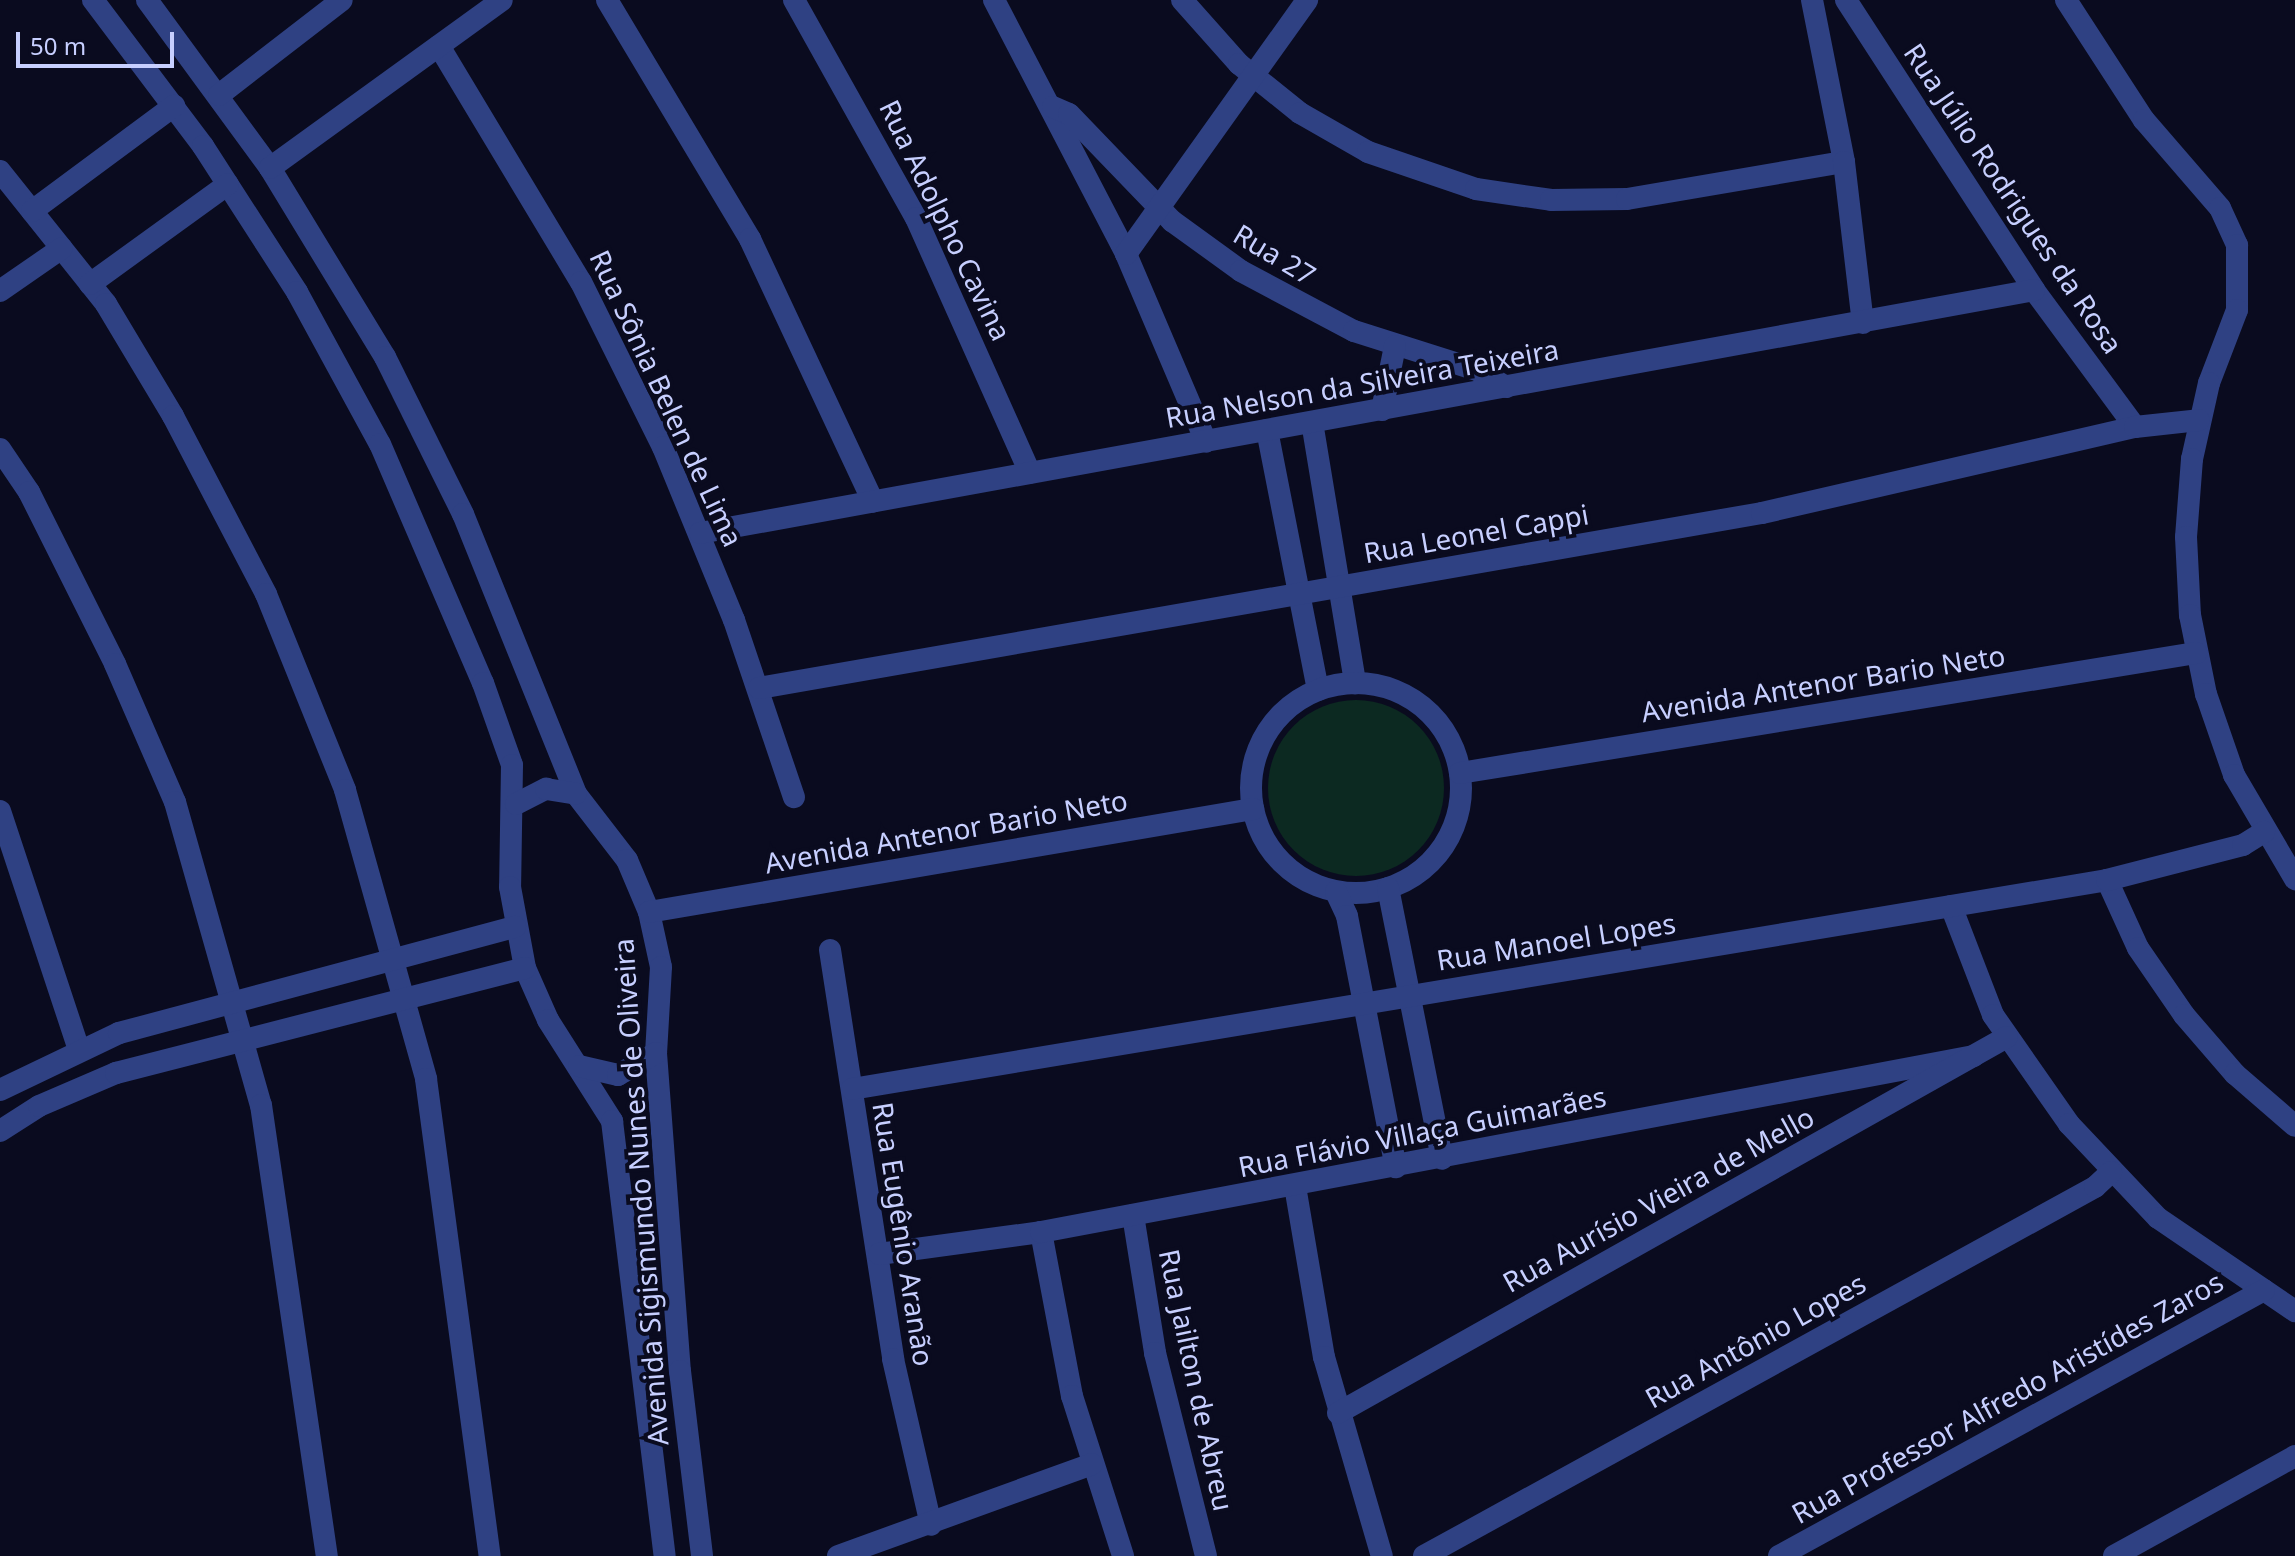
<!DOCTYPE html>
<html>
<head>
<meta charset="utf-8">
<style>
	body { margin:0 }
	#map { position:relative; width:2295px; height:1556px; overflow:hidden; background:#0a0b1f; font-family:"Noto Sans",sans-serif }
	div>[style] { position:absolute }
	.green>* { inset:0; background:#0c2921 }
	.round { border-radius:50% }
	.minor>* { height:22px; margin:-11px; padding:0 11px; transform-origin:11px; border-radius:11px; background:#2f4183 }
	.minor>.ring { margin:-11px; padding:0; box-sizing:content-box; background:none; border:22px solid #2f4183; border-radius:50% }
	span { translate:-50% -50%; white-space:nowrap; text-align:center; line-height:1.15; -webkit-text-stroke:8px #0a0b1f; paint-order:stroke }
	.street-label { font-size:28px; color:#c7cfff }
	.scale { position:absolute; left:16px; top:32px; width:158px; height:36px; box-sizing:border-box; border:4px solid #c7cfff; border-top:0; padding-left:10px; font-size:24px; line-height:28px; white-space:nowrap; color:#c7cfff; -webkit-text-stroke:6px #0a0b1f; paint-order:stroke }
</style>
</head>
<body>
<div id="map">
	<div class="green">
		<div class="round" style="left:1268px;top:700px;width:176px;height:176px"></div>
	</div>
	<div class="minor">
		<div style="left:93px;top:0;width:183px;rotate:53deg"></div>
		<div style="left:203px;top:146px;width:174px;rotate:57.2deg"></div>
		<div style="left:297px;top:292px;width:173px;rotate:61.4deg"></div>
		<div style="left:380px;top:444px;width:260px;rotate:66.7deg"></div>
		<div style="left:483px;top:683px;width:87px;rotate:70.5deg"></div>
		<div style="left:512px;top:765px;width:122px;rotate:90.9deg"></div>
		<div style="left:510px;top:887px;width:82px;rotate:79.5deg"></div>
		<div style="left:525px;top:968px;width:57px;rotate:66.1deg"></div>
		<div style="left:548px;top:1020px;width:120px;rotate:57.6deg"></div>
		<div style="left:612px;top:1121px;width:438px;rotate:83.1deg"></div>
		<div style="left:147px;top:0;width:208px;rotate:53.8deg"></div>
		<div style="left:270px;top:168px;width:221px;rotate:58.7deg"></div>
		<div style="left:385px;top:357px;width:175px;rotate:63.6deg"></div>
		<div style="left:463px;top:514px;width:302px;rotate:68deg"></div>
		<div style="left:576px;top:794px;width:83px;rotate:52.3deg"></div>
		<div style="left:627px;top:860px;width:56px;rotate:67.1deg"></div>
		<div style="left:649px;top:912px;width:56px;rotate:77.7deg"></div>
		<div style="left:661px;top:967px;width:86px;rotate:93.3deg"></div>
		<div style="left:656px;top:1053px;width:319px;rotate:85.7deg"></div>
		<div style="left:680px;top:1371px;width:186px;rotate:83.2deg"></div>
		<div style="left:607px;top:0;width:279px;rotate:59.1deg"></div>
		<div style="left:750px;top:239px;width:290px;rotate:64.9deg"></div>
		<div style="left:794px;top:0;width:250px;rotate:60.8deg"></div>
		<div style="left:916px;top:218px;width:279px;rotate:65.9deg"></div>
		<div style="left:994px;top:0;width:286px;rotate:62.5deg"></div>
		<div style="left:1126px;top:254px;width:204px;rotate:66.9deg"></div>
		<div style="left:1182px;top:0;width:86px;rotate:48.3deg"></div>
		<div style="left:1239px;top:64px;width:78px;rotate:38.8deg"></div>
		<div style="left:1300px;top:113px;width:78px;rotate:29.8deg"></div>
		<div style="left:1368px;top:152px;width:114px;rotate:18.9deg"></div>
		<div style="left:1476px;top:189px;width:76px;rotate:8.3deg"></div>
		<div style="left:1551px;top:200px;width:76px;rotate:-0.8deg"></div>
		<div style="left:1627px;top:199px;width:220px;rotate:-9.7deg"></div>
		<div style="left:1812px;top:0;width:165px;rotate:78.8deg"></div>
		<div style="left:1844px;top:162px;width:162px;rotate:83.3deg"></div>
		<div style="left:1846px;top:0;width:346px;rotate:57deg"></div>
		<div style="left:2034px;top:290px;width:170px;rotate:53.6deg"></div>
		<div style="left:2066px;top:0;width:143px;rotate:57deg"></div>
		<div style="left:2144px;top:120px;width:116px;rotate:49.2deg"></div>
		<div style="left:2220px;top:208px;width:41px;rotate:65.3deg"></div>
		<div style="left:2237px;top:245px;width:65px;rotate:90deg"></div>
		<div style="left:2237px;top:310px;width:78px;rotate:111deg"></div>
		<div style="left:2209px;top:383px;width:78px;rotate:102.6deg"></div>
		<div style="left:2192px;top:459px;width:78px;rotate:94.4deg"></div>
		<div style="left:2186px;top:537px;width:78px;rotate:87.1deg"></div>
		<div style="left:2190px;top:615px;width:81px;rotate:78.6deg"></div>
		<div style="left:2206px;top:694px;width:86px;rotate:70.9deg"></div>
		<div style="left:2234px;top:775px;width:121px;rotate:59.6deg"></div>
		<div style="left:439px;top:46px;width:275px;rotate:59deg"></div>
		<div style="left:581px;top:282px;width:184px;rotate:63.6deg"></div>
		<div style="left:663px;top:447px;width:187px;rotate:67.7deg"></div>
		<div style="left:734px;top:620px;width:187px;rotate:71.3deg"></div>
		<div style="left:219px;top:95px;width:155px;rotate:-37.7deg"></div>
		<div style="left:1053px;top:107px;width:17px;rotate:24deg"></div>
		<div style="left:1069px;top:114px;width:149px;rotate:46.1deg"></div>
		<div style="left:1172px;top:221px;width:85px;rotate:35.9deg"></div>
		<div style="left:1241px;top:271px;width:128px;rotate:28deg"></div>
		<div style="left:1354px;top:331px;width:129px;rotate:17.6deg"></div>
		<div style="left:1477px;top:370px;width:34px;rotate:30deg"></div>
		<div style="left:270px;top:168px;width:286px;rotate:-35.9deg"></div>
		<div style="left:0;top:171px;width:170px;rotate:51.4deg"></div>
		<div style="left:106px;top:304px;width:131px;rotate:59.1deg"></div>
		<div style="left:173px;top:416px;width:201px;rotate:62.4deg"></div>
		<div style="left:266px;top:594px;width:211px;rotate:68deg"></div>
		<div style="left:345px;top:790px;width:300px;rotate:74.3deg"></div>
		<div style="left:426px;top:1079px;width:481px;rotate:82.4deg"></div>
		<div style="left:32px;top:211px;width:177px;rotate:-36.5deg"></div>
		<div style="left:1126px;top:254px;width:312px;rotate:-54.5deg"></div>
		<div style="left:90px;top:284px;width:170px;rotate:-35.9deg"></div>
		<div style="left:0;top:291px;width:75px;rotate:-34.7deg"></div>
		<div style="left:1382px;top:410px;width:65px;rotate:-78.5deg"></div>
		<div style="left:1312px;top:422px;width:265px;rotate:80.6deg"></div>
		<div style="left:1267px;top:430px;width:265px;rotate:78.9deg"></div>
		<div style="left:0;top:449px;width:52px;rotate:56deg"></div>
		<div style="left:29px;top:492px;width:192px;rotate:63.4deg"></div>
		<div style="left:115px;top:664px;width:150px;rotate:66.5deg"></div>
		<div style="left:175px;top:802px;width:315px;rotate:74.2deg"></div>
		<div style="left:261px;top:1105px;width:456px;rotate:81.7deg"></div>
		<div style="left:700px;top:533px;width:1356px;rotate:-10.32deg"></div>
		<div class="ring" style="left:1251px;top:683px;width:188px;height:188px"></div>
		<div style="left:759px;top:688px;width:1018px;rotate:-9.9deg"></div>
		<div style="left:1762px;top:513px;width:383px;rotate:-13deg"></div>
		<div style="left:2135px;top:427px;width:64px;rotate:-6.2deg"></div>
		<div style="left:1460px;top:773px;width:746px;rotate:-9.26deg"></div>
		<div style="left:516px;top:804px;width:34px;rotate:-27deg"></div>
		<div style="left:546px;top:789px;width:30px;rotate:9deg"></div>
		<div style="left:0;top:811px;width:252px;rotate:71.7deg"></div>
		<div style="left:2107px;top:880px;width:75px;rotate:65.5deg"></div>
		<div style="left:2138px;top:948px;width:81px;rotate:55.5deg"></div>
		<div style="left:2184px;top:1015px;width:78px;rotate:49.2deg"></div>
		<div style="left:2235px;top:1074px;width:79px;rotate:40.9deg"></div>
		<div style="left:1388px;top:888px;width:276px;rotate:78.7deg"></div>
		<div style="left:1336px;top:892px;width:26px;rotate:65deg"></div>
		<div style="left:1347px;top:916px;width:256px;rotate:79deg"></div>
		<div style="left:1951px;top:906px;width:117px;rotate:68.9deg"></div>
		<div style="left:1993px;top:1015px;width:133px;rotate:55.1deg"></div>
		<div style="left:2069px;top:1124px;width:129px;rotate:46.6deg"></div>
		<div style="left:2158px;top:1218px;width:166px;rotate:34.2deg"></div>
		<div style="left:649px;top:912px;width:613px;rotate:-9.68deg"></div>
		<div style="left:830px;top:950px;width:414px;rotate:81.2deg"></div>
		<div style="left:893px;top:1359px;width:170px;rotate:77.1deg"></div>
		<div style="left:579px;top:1066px;width:40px;rotate:13deg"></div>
		<div style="left:618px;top:1075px;width:44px;rotate:-30.1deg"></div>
		<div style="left:852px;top:1089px;width:1272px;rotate:-9.45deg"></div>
		<div style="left:2107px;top:880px;width:140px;rotate:-14.4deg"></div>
		<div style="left:2243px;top:845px;width:25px;rotate:-32deg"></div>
		<div style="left:0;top:1090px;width:132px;rotate:-25.6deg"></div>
		<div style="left:119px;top:1033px;width:410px;rotate:-15deg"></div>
		<div style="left:0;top:1131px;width:46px;rotate:-32.7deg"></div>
		<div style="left:39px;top:1106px;width:84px;rotate:-23.2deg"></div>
		<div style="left:116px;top:1073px;width:422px;rotate:-14.4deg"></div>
		<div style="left:1295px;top:1186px;width:173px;rotate:80.4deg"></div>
		<div style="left:1324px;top:1357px;width:207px;rotate:73.8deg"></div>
		<div style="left:1133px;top:1215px;width:140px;rotate:80.9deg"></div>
		<div style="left:1155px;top:1353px;width:209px;rotate:75.9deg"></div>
		<div style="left:1041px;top:1232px;width:167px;rotate:79.3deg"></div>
		<div style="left:1072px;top:1396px;width:168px;rotate:72.3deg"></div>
		<div style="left:879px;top:1254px;width:163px;rotate:-7.7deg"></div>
		<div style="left:1041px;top:1232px;width:949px;rotate:-10.68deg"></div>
		<div style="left:1338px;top:1413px;width:767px;rotate:-29.34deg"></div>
		<div style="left:838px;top:1556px;width:270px;rotate:-19.9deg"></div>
		<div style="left:1424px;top:1556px;width:766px;rotate:-28.81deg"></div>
		<div style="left:2095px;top:1187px;width:22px;rotate:-43deg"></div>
		<div style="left:1779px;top:1556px;width:553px;rotate:-28.74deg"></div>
		<div style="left:2114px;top:1556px;width:207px;rotate:-28.9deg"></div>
	</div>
	<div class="street-label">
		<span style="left:2014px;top:198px;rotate:56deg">Rua Júlio Rodrigues da Rosa</span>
		<span style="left:946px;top:220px;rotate:64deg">Rua Adolpho Cavina</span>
		<span style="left:1275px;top:254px;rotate:31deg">Rua 27</span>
		<span style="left:1362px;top:383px;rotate:-10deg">Rua Nelson da Silveira Teixeira</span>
		<span style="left:667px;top:398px;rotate:65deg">Rua Sônia Belen de Lima</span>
		<span style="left:1476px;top:533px;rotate:-10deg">Rua Leonel Cappi</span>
		<span style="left:1823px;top:683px;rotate:-9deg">Avenida Antenor Bario Neto</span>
		<span style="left:946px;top:831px;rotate:-10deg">Avenida Antenor Bario Neto</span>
		<span style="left:1556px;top:941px;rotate:-9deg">Rua Manoel Lopes</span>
		<span style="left:1422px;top:1131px;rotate:-11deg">Rua Flávio Villaça Guimarães</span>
		<span style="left:640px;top:1192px;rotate:-94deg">Avenida Sigismundo Nunes de Oliveira</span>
		<span style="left:1658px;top:1199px;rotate:-29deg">Rua Aurísio Vieira de Mello</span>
		<span style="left:904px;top:1234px;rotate:81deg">Rua Eugênio Aranão</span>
		<span style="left:1755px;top:1340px;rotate:-29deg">Rua Antônio Lopes</span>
		<span style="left:1197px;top:1380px;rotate:78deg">Rua Jailton de Abreu</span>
		<span style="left:2007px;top:1397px;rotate:-29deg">Rua Professor Alfredo Aristídes Zaros</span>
	</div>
	<div class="scale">50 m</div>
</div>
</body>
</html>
